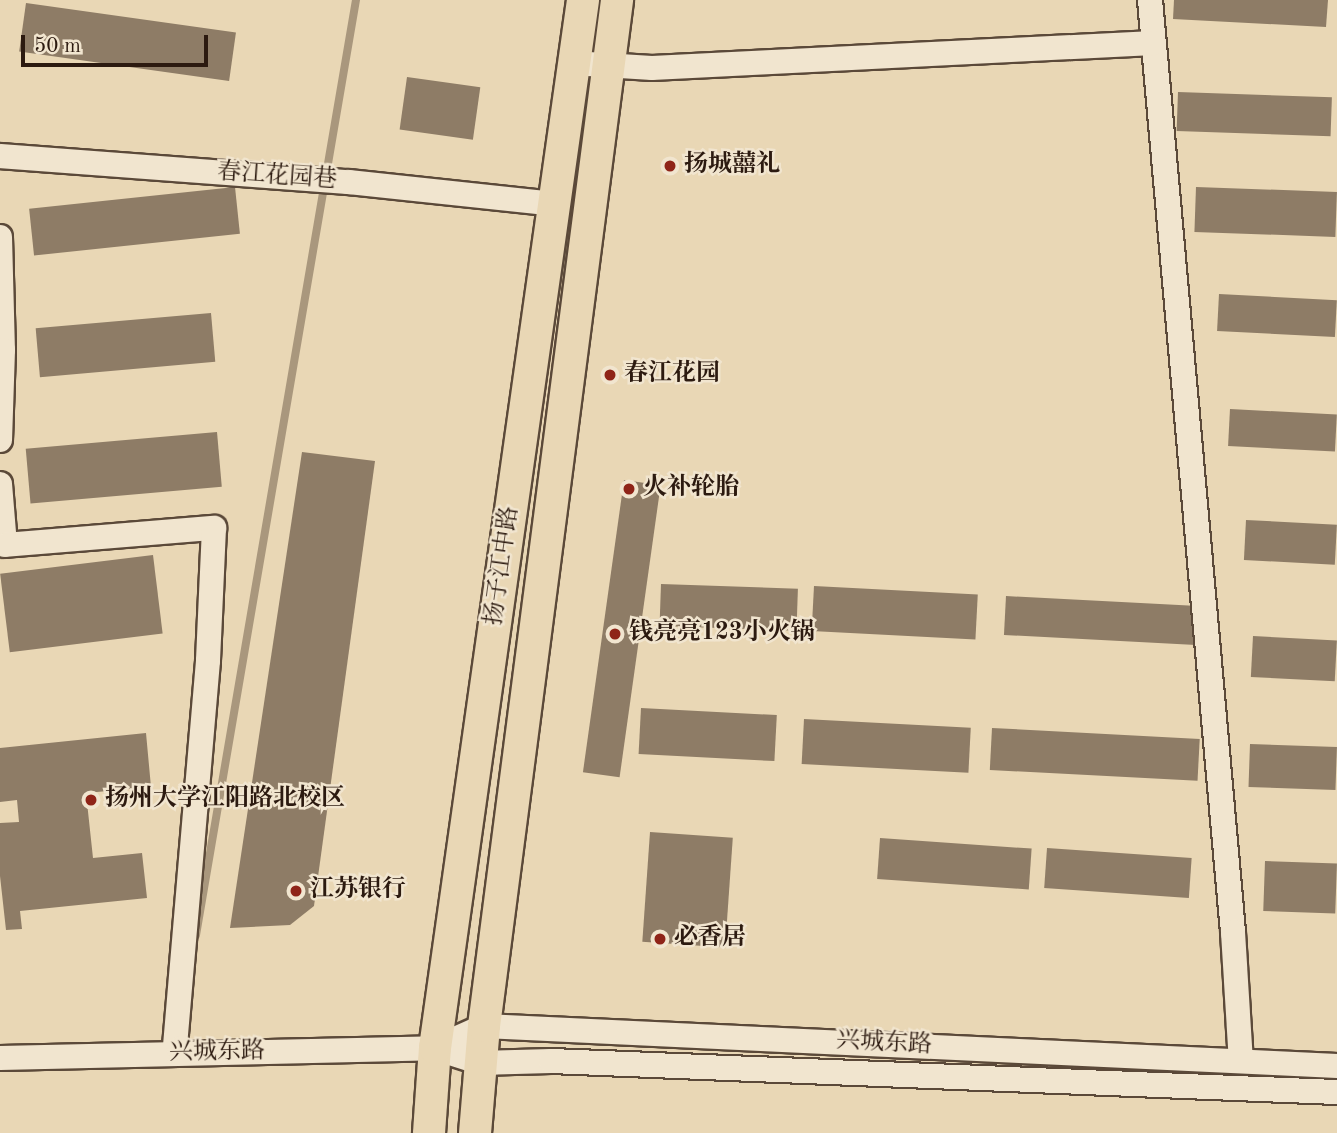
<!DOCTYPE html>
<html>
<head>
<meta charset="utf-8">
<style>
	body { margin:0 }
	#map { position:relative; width:1337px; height:1133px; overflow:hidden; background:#e9d7b5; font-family:"Old Standard TT","Noto Serif SC",serif }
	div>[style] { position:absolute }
	.stream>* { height:8px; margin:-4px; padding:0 4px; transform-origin:4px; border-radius:4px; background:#a9977d }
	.building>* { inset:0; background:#8e7c66; transform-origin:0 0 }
	.roads { filter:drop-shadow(2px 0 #5b4939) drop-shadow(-2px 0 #5b4939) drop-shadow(0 2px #5b4939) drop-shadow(0 -2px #5b4939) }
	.minor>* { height:24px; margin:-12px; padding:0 12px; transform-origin:12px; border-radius:12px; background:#f1e5cf }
	.major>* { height:32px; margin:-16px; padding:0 16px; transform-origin:16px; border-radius:16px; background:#e9d7b5 }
	.dots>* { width:19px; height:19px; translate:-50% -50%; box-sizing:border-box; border:4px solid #f1e5cf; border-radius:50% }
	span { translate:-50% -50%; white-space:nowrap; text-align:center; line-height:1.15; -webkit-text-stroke:5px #f1e5cf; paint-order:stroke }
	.poi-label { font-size:24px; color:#2c1a10; font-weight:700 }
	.left { translate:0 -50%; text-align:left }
	.street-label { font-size:24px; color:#2c1a10 }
	.scale { position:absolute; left:21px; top:35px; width:187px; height:32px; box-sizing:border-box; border:4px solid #2c1a10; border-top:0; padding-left:9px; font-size:21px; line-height:24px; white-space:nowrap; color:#2c1a10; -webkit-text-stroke:5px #f1e5cf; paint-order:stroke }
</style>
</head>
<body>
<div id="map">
	<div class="stream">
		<div style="left:196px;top:935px;width:949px;rotate:-80.29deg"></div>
	</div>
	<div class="building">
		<div style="clip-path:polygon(1174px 0,1328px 0,1326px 27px,1173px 19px)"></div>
		<div style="left:26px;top:3px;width:212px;height:49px;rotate:8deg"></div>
		<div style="left:407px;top:77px;width:74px;height:53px;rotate:8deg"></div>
		<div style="left:1178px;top:92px;width:154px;height:39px;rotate:2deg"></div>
		<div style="left:235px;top:187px;width:47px;height:207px;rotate:84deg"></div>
		<div style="left:1196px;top:187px;width:141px;height:45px;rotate:2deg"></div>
		<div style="left:1219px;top:294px;width:118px;height:37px;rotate:3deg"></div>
		<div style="left:211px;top:313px;width:49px;height:176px;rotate:85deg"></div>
		<div style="left:1230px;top:409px;width:107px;height:37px;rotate:3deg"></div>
		<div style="left:217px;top:432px;width:55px;height:192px;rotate:85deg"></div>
		<div style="clip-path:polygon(302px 452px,375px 461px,314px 906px,290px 925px,230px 928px)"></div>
		<div style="left:624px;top:480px;width:37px;height:295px;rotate:8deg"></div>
		<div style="left:1246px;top:520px;width:91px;height:40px;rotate:3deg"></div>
		<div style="left:153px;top:555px;width:79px;height:154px;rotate:83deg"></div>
		<div style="left:661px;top:584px;width:137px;height:42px;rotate:2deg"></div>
		<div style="left:814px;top:586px;width:164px;height:45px;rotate:3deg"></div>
		<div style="left:1006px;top:596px;width:197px;height:39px;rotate:3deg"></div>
		<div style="left:1253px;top:636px;width:84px;height:41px;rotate:3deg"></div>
		<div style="left:641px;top:708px;width:136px;height:46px;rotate:3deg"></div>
		<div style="left:804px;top:719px;width:167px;height:45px;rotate:3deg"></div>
		<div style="left:992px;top:728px;width:208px;height:42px;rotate:3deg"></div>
		<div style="clip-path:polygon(146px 733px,151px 787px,86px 793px,93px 858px,142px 853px,147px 898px,20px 911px,22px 929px,6px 930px,0 876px,0 823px,19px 822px,17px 800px,0 802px,0 748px)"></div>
		<div style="left:1250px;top:744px;width:87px;height:43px;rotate:2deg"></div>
		<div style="left:650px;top:832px;width:83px;height:110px;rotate:4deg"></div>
		<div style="left:880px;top:838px;width:152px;height:41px;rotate:4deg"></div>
		<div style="left:1047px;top:848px;width:145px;height:40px;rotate:4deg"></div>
		<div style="left:1265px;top:861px;width:72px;height:50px;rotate:2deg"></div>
	</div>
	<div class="roads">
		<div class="minor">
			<div style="left:1150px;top:0;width:936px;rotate:84.91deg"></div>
			<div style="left:1233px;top:932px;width:129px;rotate:86.5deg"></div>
			<div style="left:572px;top:63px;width:80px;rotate:3.6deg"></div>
			<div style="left:652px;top:68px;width:502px;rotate:-2.86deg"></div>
			<div style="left:0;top:156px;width:350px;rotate:4.3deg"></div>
			<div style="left:349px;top:182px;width:206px;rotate:6.1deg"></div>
			<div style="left:0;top:237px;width:113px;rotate:88.5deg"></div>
			<div style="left:3px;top:350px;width:90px;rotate:91.9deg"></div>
			<div style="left:0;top:484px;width:61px;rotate:85.3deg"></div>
			<div style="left:5px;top:545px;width:210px;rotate:-4.7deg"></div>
			<div style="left:214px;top:528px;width:133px;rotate:92.6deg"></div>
			<div style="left:208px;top:661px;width:394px;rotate:94.9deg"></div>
			<div style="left:435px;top:1048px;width:54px;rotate:-24.2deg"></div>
			<div style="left:484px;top:1026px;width:854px;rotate:2.68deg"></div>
			<div style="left:0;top:1058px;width:435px;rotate:-1.3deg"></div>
			<div style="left:435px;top:1048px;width:48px;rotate:18.1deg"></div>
			<div style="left:481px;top:1063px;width:70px;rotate:-1.6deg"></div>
			<div style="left:551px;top:1061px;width:787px;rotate:2.26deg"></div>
		</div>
		<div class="major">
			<div style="left:429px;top:1133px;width:85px;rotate:-86deg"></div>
			<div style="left:435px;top:1048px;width:1058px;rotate:-81.96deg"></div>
			<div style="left:475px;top:1133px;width:107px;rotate:-85.2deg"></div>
			<div style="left:484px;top:1026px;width:1035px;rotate:-82.61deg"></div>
		</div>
	</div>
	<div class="dots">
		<div style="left:670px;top:166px;background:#8f2418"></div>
		<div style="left:610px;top:375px;background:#8f2418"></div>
		<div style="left:629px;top:489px;background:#8f2418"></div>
		<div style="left:615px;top:634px;background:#8f2418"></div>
		<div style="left:91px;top:800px;background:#8f2418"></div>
		<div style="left:296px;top:891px;background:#8f2418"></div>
		<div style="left:660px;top:939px;background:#8f2418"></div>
	</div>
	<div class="poi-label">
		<span class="left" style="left:684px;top:166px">扬城囍礼</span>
		<span class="left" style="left:624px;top:375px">春江花园</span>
		<span class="left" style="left:643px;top:489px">火补轮胎</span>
		<span class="left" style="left:629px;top:634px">钱亮亮123小火锅</span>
		<span class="left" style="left:105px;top:800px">扬州大学江阳路北校区</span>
		<span class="left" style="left:310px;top:891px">江苏银行</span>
		<span class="left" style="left:674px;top:939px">必香居</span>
	</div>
	<div class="street-label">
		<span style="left:277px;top:177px;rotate:4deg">春江花园巷</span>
		<span style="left:503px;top:566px;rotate:-82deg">扬子江中路</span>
		<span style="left:884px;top:1044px;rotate:3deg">兴城东路</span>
		<span style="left:217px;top:1053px;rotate:-1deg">兴城东路</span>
	</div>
	<div class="scale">50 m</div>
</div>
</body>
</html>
